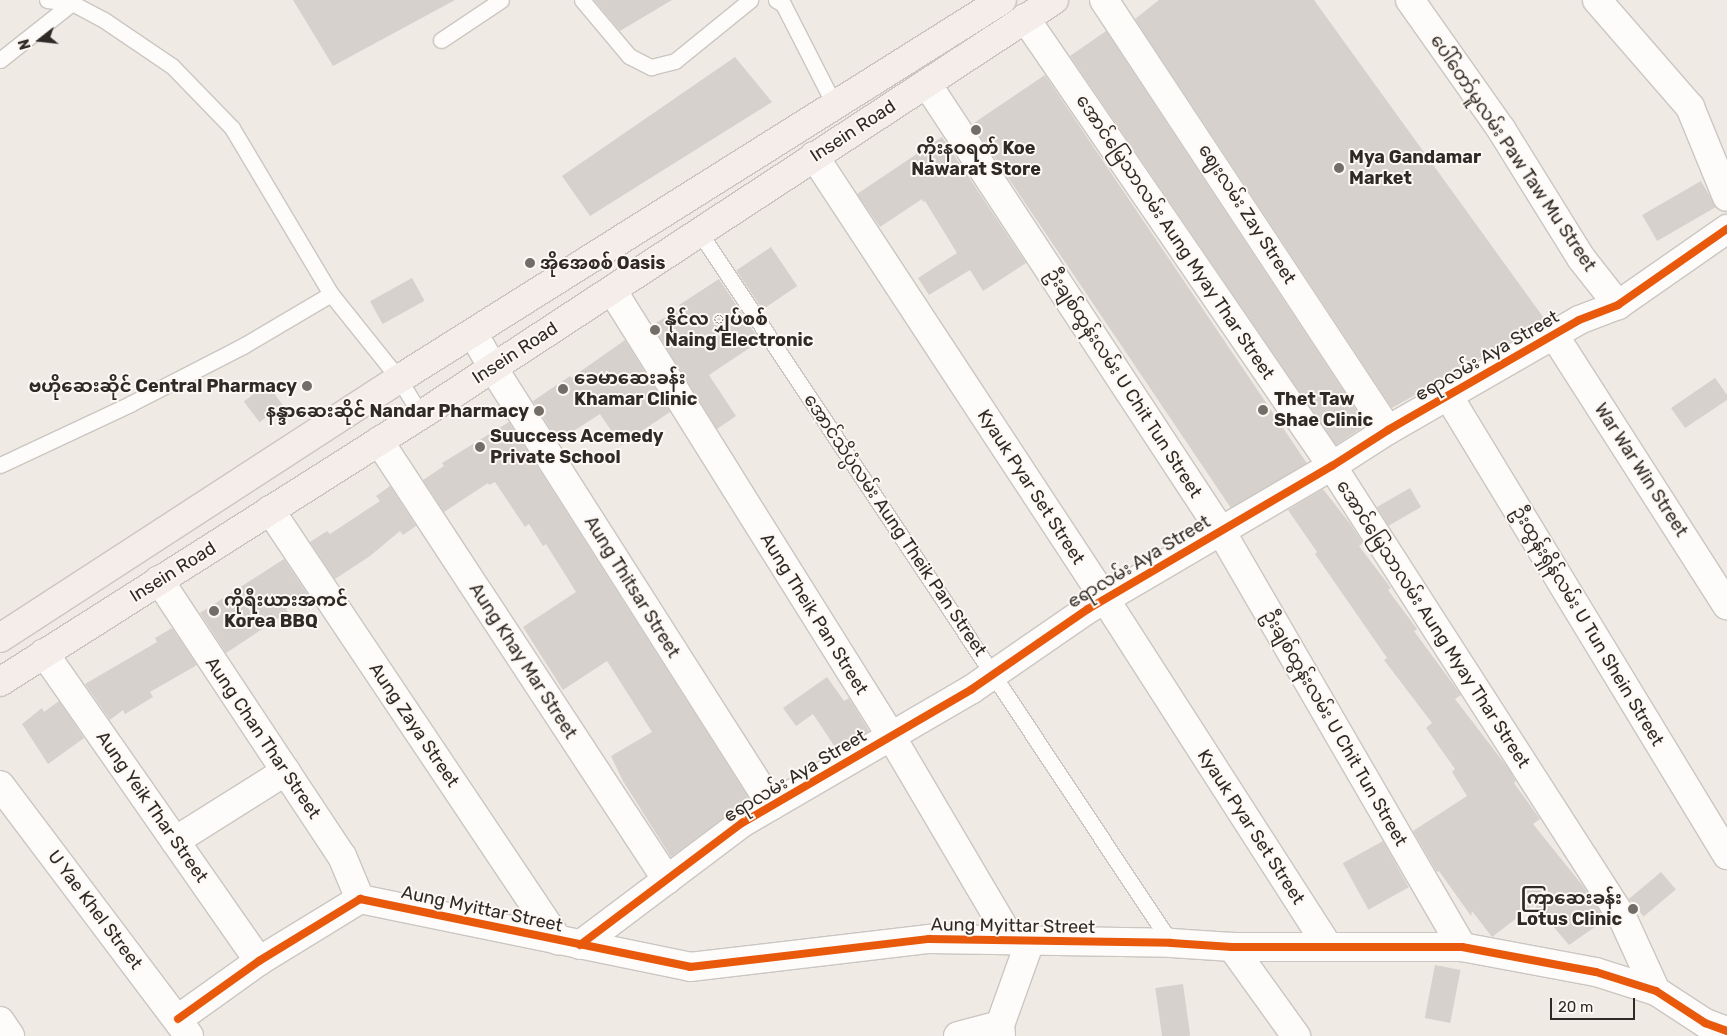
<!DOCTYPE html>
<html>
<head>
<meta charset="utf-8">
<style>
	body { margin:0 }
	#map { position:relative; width:1727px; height:1036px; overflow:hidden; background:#f0eae4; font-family:Rubik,"Noto Sans Myanmar",sans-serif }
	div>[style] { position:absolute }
	.building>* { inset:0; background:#d6d1cc; transform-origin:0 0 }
	.roads { filter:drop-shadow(1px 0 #cbc6c1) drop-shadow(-1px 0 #cbc6c1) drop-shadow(0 1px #cbc6c1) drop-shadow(0 -1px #cbc6c1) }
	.lane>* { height:15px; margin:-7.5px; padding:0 7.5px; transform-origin:7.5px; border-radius:7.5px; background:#fdfcfb }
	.street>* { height:28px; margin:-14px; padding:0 14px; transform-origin:14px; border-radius:14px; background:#fdfcfb }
	.primary>* { height:28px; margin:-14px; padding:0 14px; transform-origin:14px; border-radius:14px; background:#f4ede9 }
	.cycleway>* { height:8px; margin:-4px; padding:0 4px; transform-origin:4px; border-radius:4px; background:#e8590c }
	.dots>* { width:14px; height:14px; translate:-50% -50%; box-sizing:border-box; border:2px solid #fdf8f3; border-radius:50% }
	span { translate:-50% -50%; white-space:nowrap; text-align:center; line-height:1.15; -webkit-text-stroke:4px #fdf8f3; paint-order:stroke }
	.street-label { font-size:18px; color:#302a26 }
	.poi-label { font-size:18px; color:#302a26; font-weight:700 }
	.left { translate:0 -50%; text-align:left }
	.right { translate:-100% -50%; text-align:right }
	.north { position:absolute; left:15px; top:15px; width:50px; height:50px; -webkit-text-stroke:4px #fdf8f3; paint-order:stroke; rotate:254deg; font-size:14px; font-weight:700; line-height:20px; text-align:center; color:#302a26 }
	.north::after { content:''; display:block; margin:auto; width:18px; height:22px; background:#302a26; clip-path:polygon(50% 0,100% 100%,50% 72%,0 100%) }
	.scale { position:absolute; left:1550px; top:998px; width:85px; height:22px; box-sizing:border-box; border:2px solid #302a26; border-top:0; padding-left:6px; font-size:15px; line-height:18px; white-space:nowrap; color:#302a26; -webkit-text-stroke:4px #fdf8f3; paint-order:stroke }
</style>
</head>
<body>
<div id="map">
	<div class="building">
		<div style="clip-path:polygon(293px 0,455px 0,333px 66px)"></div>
		<div style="clip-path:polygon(594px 0,672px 0,620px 31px)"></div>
		<div style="clip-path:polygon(1159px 0,1314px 0,1546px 321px,1392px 408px,1135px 19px)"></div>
		<div style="clip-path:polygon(1106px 31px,1366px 425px,1336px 445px,1070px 56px)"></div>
		<div style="clip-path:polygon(735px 57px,772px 102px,590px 216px,562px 176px)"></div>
		<div style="left:1045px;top:75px;width:468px;height:88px;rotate:56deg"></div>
		<div style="clip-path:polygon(942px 137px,1026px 263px,983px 291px,970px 270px,929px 295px,918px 278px,957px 253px,925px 201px,923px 202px,922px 199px,880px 227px,857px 194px)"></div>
		<div style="left:1701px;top:181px;width:30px;height:68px;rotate:60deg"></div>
		<div style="left:771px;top:247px;width:47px;height:42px;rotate:56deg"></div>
		<div style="left:412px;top:278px;width:26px;height:48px;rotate:61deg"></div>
		<div style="clip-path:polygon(719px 279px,760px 341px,709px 375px,736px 416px,717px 429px,652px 325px,681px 308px,679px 305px)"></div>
		<div style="clip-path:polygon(625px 340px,670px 412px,621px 445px,600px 414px,558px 441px,533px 401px,570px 376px,571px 378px)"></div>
		<div style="clip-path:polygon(1715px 378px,1727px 395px,1727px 400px,1685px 428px,1671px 408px)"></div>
		<div style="left:267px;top:384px;width:26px;height:29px;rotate:53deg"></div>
		<div style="clip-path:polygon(509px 422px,750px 800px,733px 811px,671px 857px,623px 781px,611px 756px,652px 732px,607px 661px,563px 690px,523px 627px,576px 592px,546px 544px,543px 546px,529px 524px,525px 527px,495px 482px,489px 485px,488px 483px,444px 512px,423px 480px,444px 466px,442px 463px)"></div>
		<div style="clip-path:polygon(390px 486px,416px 526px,403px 535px,400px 531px,370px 556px,335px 579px,310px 542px,327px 531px,330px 534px,380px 501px,376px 496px)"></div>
		<div style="left:1410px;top:488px;width:22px;height:38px;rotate:60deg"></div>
		<div style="clip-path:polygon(1323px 489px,1351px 525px,1363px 543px,1359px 546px,1391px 588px,1388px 590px,1417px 629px,1414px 631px,1461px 695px,1455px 699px,1508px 768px,1516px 781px,1514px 783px,1540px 819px,1533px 824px,1583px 886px,1605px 920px,1569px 945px,1551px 924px,1548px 926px,1534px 905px,1492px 937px,1472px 911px,1471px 916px,1439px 871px,1437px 872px,1413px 831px,1467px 796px,1452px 772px,1455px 769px,1426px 728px,1432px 723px,1384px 660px,1387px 658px,1315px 554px,1317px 552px,1288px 510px)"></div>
		<div style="clip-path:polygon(284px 559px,308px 595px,286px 609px,288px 612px,226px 653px,200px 613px)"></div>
		<div style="clip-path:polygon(172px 628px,197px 665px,150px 692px,153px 697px,125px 714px,123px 710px,110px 720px,85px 684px,157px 642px,155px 638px)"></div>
		<div style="clip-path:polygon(827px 677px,844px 701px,849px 698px,869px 731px,837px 750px,813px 714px,796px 726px,783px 708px)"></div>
		<div style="clip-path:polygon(59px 701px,84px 738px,48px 764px,22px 724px,42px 708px,44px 712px)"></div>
		<div style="left:1383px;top:841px;width:53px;height:46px;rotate:61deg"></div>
		<div style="left:1661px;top:872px;width:23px;height:42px;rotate:50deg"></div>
		<div style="left:1435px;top:965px;width:26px;height:54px;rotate:11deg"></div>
		<div style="left:1183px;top:984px;width:52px;height:28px;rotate:82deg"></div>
	</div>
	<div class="roads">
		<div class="lane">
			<div style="left:47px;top:0;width:25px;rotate:7deg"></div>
			<div style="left:72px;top:3px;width:36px;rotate:28deg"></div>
			<div style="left:104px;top:20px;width:82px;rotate:34.1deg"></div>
			<div style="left:172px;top:66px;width:86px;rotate:45.9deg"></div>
			<div style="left:232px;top:128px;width:193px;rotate:59.2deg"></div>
			<div style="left:331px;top:294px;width:109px;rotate:51.3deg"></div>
			<div style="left:399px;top:379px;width:42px;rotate:58.6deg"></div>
			<div style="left:582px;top:0;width:73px;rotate:50deg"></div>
			<div style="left:629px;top:56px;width:25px;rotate:27deg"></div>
			<div style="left:651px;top:67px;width:25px;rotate:-14deg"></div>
			<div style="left:675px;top:61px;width:97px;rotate:-39.1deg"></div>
			<div style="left:776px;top:0;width:8px;rotate:30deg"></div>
			<div style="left:783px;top:4px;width:114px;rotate:63deg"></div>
			<div style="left:441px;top:40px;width:72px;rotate:-33.7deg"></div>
			<div style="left:0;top:60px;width:92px;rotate:-38.4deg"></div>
			<div style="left:700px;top:233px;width:852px;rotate:56.44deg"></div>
			<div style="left:0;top:465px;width:144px;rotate:-25.1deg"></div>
			<div style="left:130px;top:404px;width:127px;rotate:-27.2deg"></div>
			<div style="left:243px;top:346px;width:102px;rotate:-30.6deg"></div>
		</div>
		<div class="street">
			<div style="left:1104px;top:0;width:515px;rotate:56.56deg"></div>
			<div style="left:1410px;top:0;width:158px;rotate:54.8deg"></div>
			<div style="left:1501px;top:129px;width:152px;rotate:58.2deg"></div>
			<div style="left:1581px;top:258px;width:60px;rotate:51.8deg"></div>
			<div style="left:1597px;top:0;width:142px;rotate:49deg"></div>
			<div style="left:1690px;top:107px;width:97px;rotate:67.7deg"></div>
			<div style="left:1025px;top:18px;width:543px;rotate:55.58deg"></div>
			<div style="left:1332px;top:466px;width:538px;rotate:57.28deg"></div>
			<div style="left:1623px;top:919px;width:79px;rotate:65.4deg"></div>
			<div style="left:927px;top:84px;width:535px;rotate:56.67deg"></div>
			<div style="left:1221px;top:531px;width:481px;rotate:59.9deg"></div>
			<div style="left:814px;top:156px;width:530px;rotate:56.7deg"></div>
			<div style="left:1105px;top:599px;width:411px;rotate:57.3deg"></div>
			<div style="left:612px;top:290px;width:526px;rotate:57.97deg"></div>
			<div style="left:891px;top:736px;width:237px;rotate:59.5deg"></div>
			<div style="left:473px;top:333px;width:40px;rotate:60.3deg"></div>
			<div style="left:493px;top:368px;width:519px;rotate:57.5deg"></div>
			<div style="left:1554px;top:335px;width:321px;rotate:57.4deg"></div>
			<div style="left:1449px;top:397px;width:536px;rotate:58.74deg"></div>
			<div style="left:379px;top:441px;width:525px;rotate:56.73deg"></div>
			<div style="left:270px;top:510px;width:518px;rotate:56.19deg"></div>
			<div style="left:159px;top:580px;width:331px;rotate:56.5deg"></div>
			<div style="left:342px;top:856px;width:47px;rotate:67.3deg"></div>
			<div style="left:44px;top:653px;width:376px;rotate:55.1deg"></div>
			<div style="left:0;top:785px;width:314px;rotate:53deg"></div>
			<div style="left:175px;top:841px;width:131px;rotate:-32.2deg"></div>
			<div style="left:580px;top:945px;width:203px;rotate:-37deg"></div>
			<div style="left:742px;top:823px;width:266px;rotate:-30.2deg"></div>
			<div style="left:972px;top:689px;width:141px;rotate:-34.6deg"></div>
			<div style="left:1088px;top:609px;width:283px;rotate:-30.4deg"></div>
			<div style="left:1332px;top:466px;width:67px;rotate:-32.7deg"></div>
			<div style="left:1388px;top:430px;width:220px;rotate:-29.9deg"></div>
			<div style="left:1579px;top:320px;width:42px;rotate:-21deg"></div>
			<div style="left:1618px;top:305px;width:133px;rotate:-34.9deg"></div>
			<div style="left:1232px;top:947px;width:110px;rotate:54.3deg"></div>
			<div style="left:178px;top:1019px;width:100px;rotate:-35.6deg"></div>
			<div style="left:259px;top:961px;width:119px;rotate:-31.5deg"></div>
			<div style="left:360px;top:899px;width:337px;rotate:11.6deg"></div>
			<div style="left:690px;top:967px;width:241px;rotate:-6.7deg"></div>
			<div style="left:929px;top:939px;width:242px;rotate:0.9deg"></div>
			<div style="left:1171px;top:943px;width:61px;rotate:3.8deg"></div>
			<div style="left:1232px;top:947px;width:230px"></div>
			<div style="left:1462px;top:947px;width:136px;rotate:10.6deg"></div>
			<div style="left:1596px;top:972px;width:63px;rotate:17.6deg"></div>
			<div style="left:1656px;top:991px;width:59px;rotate:33.1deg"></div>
			<div style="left:1705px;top:1023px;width:23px;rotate:20deg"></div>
			<div style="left:0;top:1021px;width:18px;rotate:56deg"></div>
			<div style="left:958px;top:1036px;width:43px;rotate:-14.7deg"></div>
			<div style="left:1001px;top:1036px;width:11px;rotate:-95deg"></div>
			<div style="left:1000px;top:1025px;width:89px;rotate:-70.3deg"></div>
		</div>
		<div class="primary">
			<div style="left:0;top:638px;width:476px;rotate:-33deg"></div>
			<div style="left:399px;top:379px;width:712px;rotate:-32.15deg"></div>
			<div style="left:0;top:682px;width:499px;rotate:-32.4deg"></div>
			<div style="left:421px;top:415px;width:757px;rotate:-33.25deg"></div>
		</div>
	</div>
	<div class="cycleway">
		<div style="left:580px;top:945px;width:203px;rotate:-37deg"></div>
		<div style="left:742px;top:823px;width:266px;rotate:-30.2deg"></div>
		<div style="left:972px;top:689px;width:141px;rotate:-34.6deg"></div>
		<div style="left:1088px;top:609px;width:283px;rotate:-30.4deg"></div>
		<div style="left:1332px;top:466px;width:67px;rotate:-32.7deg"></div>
		<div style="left:1388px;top:430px;width:220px;rotate:-29.9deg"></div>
		<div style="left:1579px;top:320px;width:42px;rotate:-21deg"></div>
		<div style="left:1618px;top:305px;width:133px;rotate:-34.9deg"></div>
		<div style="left:178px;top:1019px;width:100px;rotate:-35.6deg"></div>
		<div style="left:259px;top:961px;width:119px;rotate:-31.5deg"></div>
		<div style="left:360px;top:899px;width:337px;rotate:11.6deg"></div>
		<div style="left:690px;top:967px;width:241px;rotate:-6.7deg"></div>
		<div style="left:929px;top:939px;width:242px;rotate:0.9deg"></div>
		<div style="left:1171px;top:943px;width:61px;rotate:3.8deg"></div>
		<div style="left:1232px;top:947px;width:230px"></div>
		<div style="left:1462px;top:947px;width:136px;rotate:10.6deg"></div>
		<div style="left:1596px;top:972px;width:63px;rotate:17.6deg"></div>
		<div style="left:1656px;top:991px;width:59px;rotate:33.1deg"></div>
		<div style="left:1705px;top:1023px;width:23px;rotate:20deg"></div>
	</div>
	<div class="dots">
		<div style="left:976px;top:130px;background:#736d68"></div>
		<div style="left:1339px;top:168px;background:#736d68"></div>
		<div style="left:530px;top:263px;background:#736d68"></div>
		<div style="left:655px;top:330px;background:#736d68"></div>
		<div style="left:307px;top:386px;background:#736d68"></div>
		<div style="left:563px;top:389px;background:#736d68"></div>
		<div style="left:1263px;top:410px;background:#736d68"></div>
		<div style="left:539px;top:411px;background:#736d68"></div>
		<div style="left:480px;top:447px;background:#736d68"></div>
		<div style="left:214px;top:611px;background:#736d68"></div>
		<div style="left:1633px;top:909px;background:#736d68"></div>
	</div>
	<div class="street-label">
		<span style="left:853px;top:131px;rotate:-33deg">Insein Road</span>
		<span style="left:1513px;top:153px;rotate:56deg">ပေါ်တော်မူလမ်း Paw Taw Mu Street</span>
		<span style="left:1247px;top:214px;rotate:57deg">ဈေးလမ်း Zay Street</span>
		<span style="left:1175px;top:237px;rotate:56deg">အောင်မြေသာလမ်း Aung Myay Thar Street</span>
		<span style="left:515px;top:353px;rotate:-33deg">Insein Road</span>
		<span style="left:1487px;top:356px;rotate:-30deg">ဧရာလမ်း Aya Street</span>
		<span style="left:1124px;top:383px;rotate:57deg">ဦးချစ်ထွန်းလမ်း U Chit Tun Street</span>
		<span style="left:1641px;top:470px;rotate:57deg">War War Win Street</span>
		<span style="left:1031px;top:487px;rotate:57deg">Kyauk Pyar Set Street</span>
		<span style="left:895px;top:525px;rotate:56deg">အောင်သိပ္ပံလမ်း Aung Theik Pan Street</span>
		<span style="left:1139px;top:562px;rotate:-31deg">ဧရာလမ်း Aya Street</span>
		<span style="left:173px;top:572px;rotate:-32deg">Insein Road</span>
		<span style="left:632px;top:587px;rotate:58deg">Aung Thitsar Street</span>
		<span style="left:814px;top:614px;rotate:58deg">Aung Theik Pan Street</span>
		<span style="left:1433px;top:624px;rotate:57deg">အောင်မြေသာလမ်း Aung Myay Thar Street</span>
		<span style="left:1588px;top:626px;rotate:59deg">ဦးထွန်းရှိန်လမ်း U Tun Shein Street</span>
		<span style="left:523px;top:661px;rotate:57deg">Aung Khay Mar Street</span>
		<span style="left:414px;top:725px;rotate:56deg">Aung Zaya Street</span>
		<span style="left:1335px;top:728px;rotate:60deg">ဦးချစ်ထွန်းလမ်း U Chit Tun Street</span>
		<span style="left:263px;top:738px;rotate:56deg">Aung Chan Thar Street</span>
		<span style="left:795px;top:776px;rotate:-31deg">ဧရာလမ်း Aya Street</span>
		<span style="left:152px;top:807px;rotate:55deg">Aung Yeik Thar Street</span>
		<span style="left:1251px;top:827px;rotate:57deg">Kyauk Pyar Set Street</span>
		<span style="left:482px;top:909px;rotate:12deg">Aung Myittar Street</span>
		<span style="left:95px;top:910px;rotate:53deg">U Yae Khel Street</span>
		<span style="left:1013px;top:926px;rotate:1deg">Aung Myittar Street</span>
	</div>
	<div class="poi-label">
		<span style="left:976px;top:159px">ကိုးနဝရတ် Koe<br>Nawarat Store</span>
		<span class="left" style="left:1349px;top:168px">Mya Gandamar<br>Market</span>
		<span class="left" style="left:540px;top:263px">အိုအေစစ် Oasis</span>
		<span class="left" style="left:665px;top:330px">နိုင်လ ျှပ်စစ်<br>Naing Electronic</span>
		<span class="left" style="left:574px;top:389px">ခေမာဆေးခန်း<br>Khamar Clinic</span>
		<span class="right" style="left:297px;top:386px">ဗဟိုဆေးဆိုင် Central Pharmacy</span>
		<span class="left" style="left:1274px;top:410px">Thet Taw<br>Shae Clinic</span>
		<span class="right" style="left:529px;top:411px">နန္ဒာဆေးဆိုင် Nandar Pharmacy</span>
		<span class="left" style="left:490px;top:447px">Suuccess Acemedy<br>Private School</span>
		<span class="left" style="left:224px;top:611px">ကိုရီးယားအကင်<br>Korea BBQ</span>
		<span class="right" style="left:1622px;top:909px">ကြာဆေးခန်း<br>Lotus Clinic</span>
	</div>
	<div class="north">N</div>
	<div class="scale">20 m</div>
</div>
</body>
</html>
